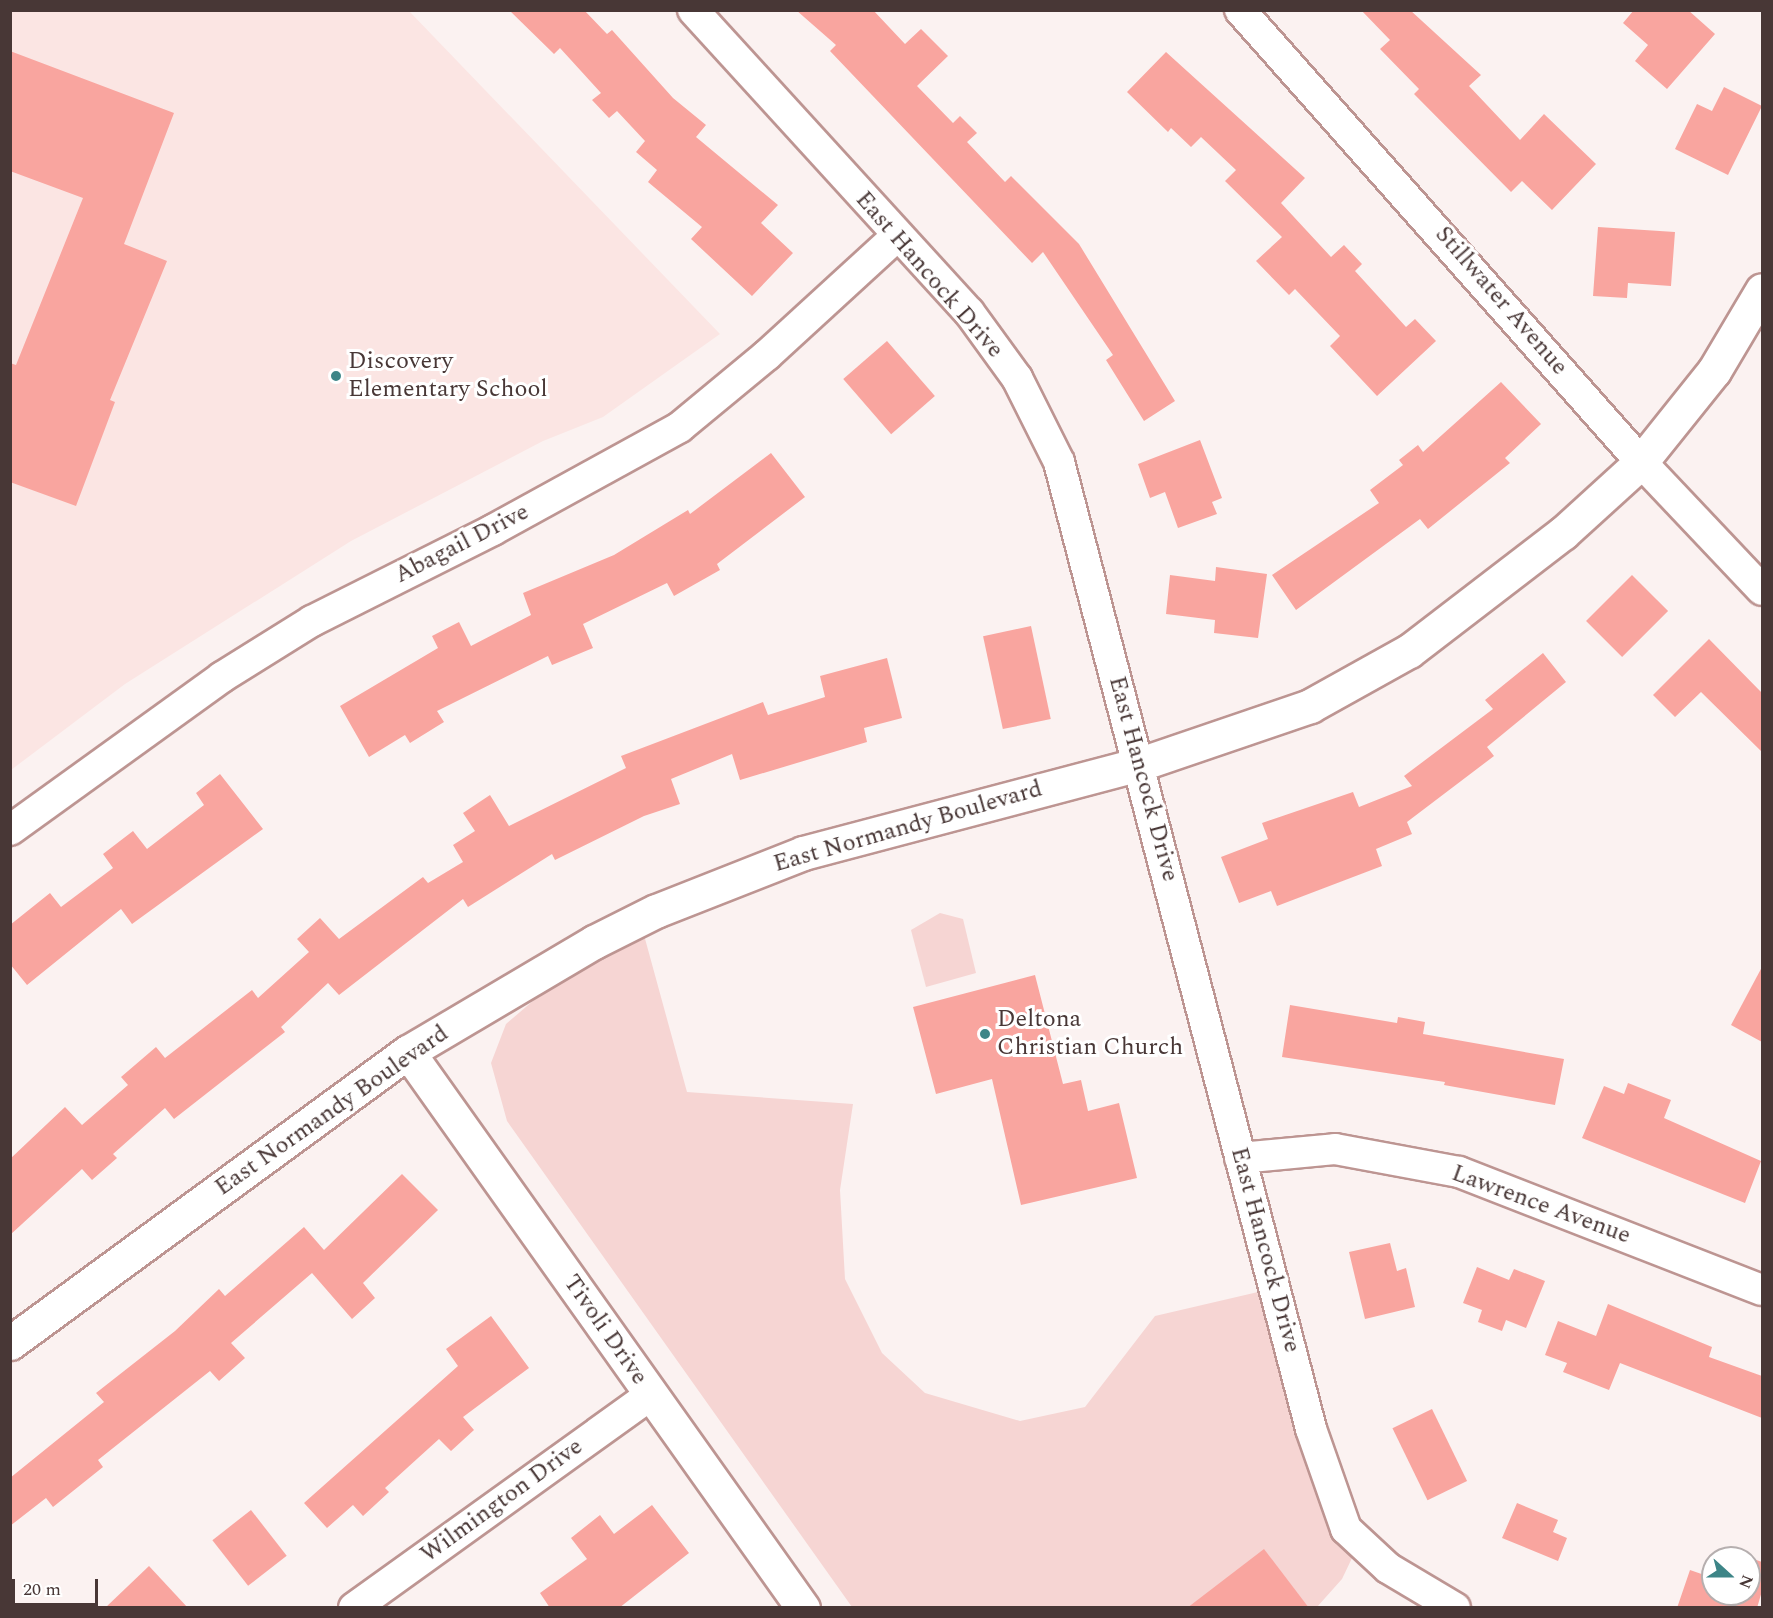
<!DOCTYPE html>
<html>
<head>
<meta charset="utf-8">
<style>
	body { margin:0 }
	#map { position:relative; width:1773px; height:1618px; overflow:hidden; background:#fbf2f1; font-family:Spectral,serif }
	div>[style] { position:absolute }
	.built>* { inset:0; background:#fbe5e3 }
	.green>* { inset:0; background:#f6d5d3 }
	.building>* { inset:0; background:#f9a59f; transform-origin:0 0 }
	.roads { filter:drop-shadow(2px 0 #bd9592) drop-shadow(-2px 0 #bd9592) drop-shadow(0 2px #bd9592) drop-shadow(0 -2px #bd9592) }
	.street>* { height:30px; margin:-15px; padding:0 15px; transform-origin:15px; border-radius:15px; background:#fff }
	.secondary>* { height:33px; margin:-16.5px; padding:0 16.5px; transform-origin:16.5px; border-radius:16.5px; background:#fff }
	.dots>* { width:16px; height:16px; translate:-50% -50%; box-sizing:border-box; border:3px solid #fff; border-radius:50% }
	span { translate:-50% -50%; white-space:nowrap; text-align:center; line-height:1.15; -webkit-text-stroke:6px #fff; paint-order:stroke }
	.street-label { font-size:24px; color:#483736 }
	.poi-label { font-size:24px; color:#483736 }
	.left { translate:0 -50%; text-align:left }
	.frame { position:absolute; inset:0; border:12px solid #483736; pointer-events:none }
	.north { position:absolute; left:1701px; top:1546px; width:60px; height:60px; box-sizing:border-box; background:#fff; border:2px solid #b6afaf; border-radius:50%; rotate:111deg; font-size:16px; font-weight:700; line-height:24px; text-align:center; color:#483736 }
	.north::after { content:''; display:block; margin:auto; width:21px; height:27px; background:#3d8587; clip-path:polygon(50% 0,100% 100%,50% 72%,0 100%) }
	.scale { position:absolute; left:12px; top:1579px; width:86px; height:27px; box-sizing:border-box; border:3px solid #483736; border-top:0; padding-left:8px; font-size:18px; line-height:21px; white-space:nowrap; color:#483736; -webkit-text-stroke:4px #fff; paint-order:stroke }
</style>
</head>
<body>
<div id="map">
	<div class="built">
		<div style="clip-path:polygon(11px 11px,409px 11px,720px 334px,603px 417px,543px 441px,351px 541px,125px 684px,11px 770px)"></div>
	</div>
	<div class="green">
		<div style="clip-path:polygon(940px 913px,963px 919px,976px 973px,926px 987px,911px 930px)"></div>
		<div style="clip-path:polygon(644px 935px,687px 1092px,853px 1104px,840px 1190px,845px 1279px,882px 1353px,925px 1393px,1020px 1421px,1085px 1407px,1155px 1316px,1258px 1292px,1295px 1431px,1330px 1532px,1353px 1556px,1342px 1579px,1317px 1607px,852px 1607px,507px 1121px,491px 1063px,506px 1024px,548px 988px)"></div>
	</div>
	<div class="building">
		<div style="clip-path:polygon(509px 10px,584px 10px,607px 34px,612px 30px,673px 98px,706px 125px,696px 137px,778px 205px,761px 223px,793px 253px,752px 296px,691px 239px,702px 227px,648px 182px,657px 170px,636px 152px,645px 141px,617px 111px,609px 118px,592px 100px,601px 93px,560px 48px,554px 54px)"></div>
		<div style="clip-path:polygon(796px 10px,873px 10px,905px 44px,921px 29px,948px 56px,917px 86px,953px 123px,960px 116px,977px 133px,967px 142px,1005px 182px,1011px 176px,1079px 244px,1175px 401px,1144px 421px,1106px 360px,1113px 355px,1043px 252px,1032px 263px,830px 51px,836px 45px)"></div>
		<div style="clip-path:polygon(1361px 10px,1410px 10px,1481px 75px,1469px 86px,1520px 140px,1544px 114px,1596px 164px,1552px 210px,1522px 181px,1511px 192px,1414px 94px,1419px 89px,1380px 49px,1390px 40px)"></div>
		<div style="clip-path:polygon(1634px 10px,1688px 10px,1715px 34px,1667px 89px,1635px 61px,1648px 45px,1623px 23px)"></div>
		<div style="clip-path:polygon(10px 51px,174px 113px,124px 244px,167px 261px,110px 400px,115px 402px,76px 506px,10px 482px,10px 363px,16px 365px,83px 198px,10px 171px)"></div>
		<div style="clip-path:polygon(1166px 52px,1305px 178px,1281px 203px,1331px 257px,1344px 245px,1362px 264px,1355px 271px,1406px 327px,1415px 319px,1436px 341px,1377px 396px,1330px 346px,1340px 336px,1295px 289px,1289px 295px,1256px 261px,1282px 237px,1225px 181px,1236px 170px,1201px 137px,1191px 147px,1171px 128px,1168px 132px,1127px 92px)"></div>
		<div style="clip-path:polygon(1724px 87px,1762px 106px,1728px 175px,1675px 149px,1697px 104px,1712px 111px)"></div>
		<div style="clip-path:polygon(1598px 227px,1675px 232px,1671px 286px,1628px 283px,1627px 298px,1593px 296px)"></div>
		<div style="left:887px;top:341px;width:73px;height:58px;rotate:49deg"></div>
		<div style="clip-path:polygon(1501px 382px,1541px 424px,1505px 458px,1510px 463px,1428px 529px,1420px 519px,1296px 610px,1272px 575px,1379px 503px,1370px 490px,1403px 465px,1399px 460px,1418px 445px,1423px 452px)"></div>
		<div style="clip-path:polygon(1200px 440px,1222px 498px,1212px 502px,1217px 514px,1178px 528px,1165px 492px,1150px 498px,1138px 464px)"></div>
		<div style="clip-path:polygon(771px 453px,805px 497px,717px 564px,720px 570px,674px 596px,667px 583px,583px 624px,593px 648px,552px 665px,548px 656px,437px 711px,444px 722px,410px 743px,405px 735px,369px 757px,340px 706px,438px 648px,432px 636px,459px 622px,471px 646px,531px 615px,523px 593px,614px 555px,688px 510px,690px 514px)"></div>
		<div style="clip-path:polygon(1216px 567px,1267px 574px,1258px 638px,1214px 633px,1215px 620px,1166px 614px,1170px 575px,1215px 581px)"></div>
		<div style="left:1632px;top:575px;width:51px;height:65px;rotate:45deg"></div>
		<div style="left:1031px;top:626px;width:95px;height:49px;rotate:78deg"></div>
		<div style="clip-path:polygon(1709px 639px,1762px 693px,1762px 752px,1701px 692px,1675px 717px,1653px 695px)"></div>
		<div style="clip-path:polygon(1543px 653px,1566px 682px,1487px 747px,1494px 756px,1407px 822px,1412px 834px,1376px 849px,1382px 866px,1277px 906px,1271px 891px,1239px 903px,1221px 857px,1268px 839px,1262px 823px,1353px 792px,1359px 807px,1412px 786px,1404px 776px,1493px 709px,1485px 700px)"></div>
		<div style="clip-path:polygon(887px 658px,902px 718px,864px 728px,867px 742px,740px 780px,732px 754px,671px 779px,680px 804px,644px 816px,555px 860px,552px 854px,468px 907px,463px 899px,339px 995px,328px 983px,281px 1027px,285px 1032px,174px 1119px,165px 1108px,113px 1154px,117px 1158px,92px 1180px,82px 1169px,10px 1235px,10px 1159px,65px 1107px,82px 1125px,128px 1085px,121px 1077px,156px 1047px,165px 1058px,252px 990px,258px 998px,309px 952px,297px 939px,320px 918px,339px 939px,423px 877px,428px 883px,463px 862px,453px 845px,475px 831px,463px 813px,490px 795px,509px 826px,626px 768px,621px 756px,763px 702px,768px 715px,825px 697px,820px 676px)"></div>
		<div style="clip-path:polygon(220px 774px,263px 829px,132px 924px,121px 909px,27px 985px,10px 964px,10px 925px,50px 893px,61px 907px,113px 868px,103px 854px,133px 831px,147px 849px,204px 805px,196px 793px)"></div>
		<div style="clip-path:polygon(1762px 967px,1762px 1042px,1731px 1025px)"></div>
		<div style="clip-path:polygon(1035px 975px,1063px 1084px,1081px 1080px,1088px 1111px,1119px 1103px,1137px 1178px,1021px 1205px,992px 1079px,936px 1094px,913px 1007px)"></div>
		<div style="clip-path:polygon(1290px 1005px,1397px 1023px,1398px 1017px,1425px 1022px,1423px 1034px,1564px 1059px,1555px 1105px,1444px 1085px,1445px 1082px,1282px 1057px)"></div>
		<div style="clip-path:polygon(1628px 1083px,1671px 1100px,1664px 1118px,1761px 1161px,1745px 1203px,1582px 1138px,1604px 1086px,1624px 1094px)"></div>
		<div style="clip-path:polygon(402px 1174px,438px 1210px,363px 1283px,375px 1298px,352px 1319px,312px 1273px,231px 1343px,245px 1358px,219px 1381px,210px 1371px,98px 1460px,103px 1467px,53px 1507px,46px 1498px,10px 1526px,10px 1478px,104px 1402px,96px 1393px,175px 1331px,219px 1289px,225px 1296px,304px 1227px,324px 1250px)"></div>
		<div style="clip-path:polygon(1390px 1243px,1397px 1271px,1406px 1268px,1415px 1307px,1365px 1319px,1349px 1252px)"></div>
		<div style="clip-path:polygon(1477px 1267px,1509px 1280px,1514px 1269px,1545px 1281px,1526px 1328px,1506px 1320px,1502px 1331px,1478px 1322px,1482px 1310px,1463px 1303px)"></div>
		<div style="clip-path:polygon(1608px 1304px,1712px 1347px,1709px 1357px,1762px 1376px,1762px 1418px,1620px 1363px,1609px 1390px,1563px 1372px,1567px 1363px,1545px 1355px,1558px 1321px,1596px 1336px)"></div>
		<div style="clip-path:polygon(491px 1316px,529px 1368px,463px 1417px,474px 1430px,451px 1451px,439px 1439px,385px 1488px,389px 1492px,363px 1516px,353px 1505px,327px 1528px,304px 1503px,458px 1366px,446px 1349px)"></div>
		<div style="left:1432px;top:1409px;width:80px;height:44px;rotate:64deg"></div>
		<div style="clip-path:polygon(1517px 1503px,1558px 1520px,1553px 1532px,1567px 1538px,1558px 1561px,1502px 1538px)"></div>
		<div style="clip-path:polygon(652px 1505px,689px 1553px,619px 1608px,550px 1608px,540px 1593px,587px 1559px,571px 1538px,600px 1515px,614px 1534px)"></div>
		<div style="left:251px;top:1510px;width:58px;height:49px;rotate:52deg"></div>
		<div style="clip-path:polygon(1264px 1549px,1309px 1608px,1187px 1608px)"></div>
		<div style="clip-path:polygon(1737px 1553px,1762px 1562px,1762px 1591px,1757px 1608px,1677px 1608px,1690px 1570px,1713px 1578px,1713px 1594px,1749px 1594px,1749px 1558px,1735px 1558px)"></div>
		<div style="clip-path:polygon(149px 1566px,188px 1608px,105px 1608px)"></div>
	</div>
	<div class="roads">
		<div class="street">
			<div style="left:693px;top:10px;width:409px;rotate:47.6deg"></div>
			<div style="left:969px;top:312px;width:82px;rotate:54deg"></div>
			<div style="left:1017px;top:378px;width:94px;rotate:63.4deg"></div>
			<div style="left:1059px;top:462px;width:999px;rotate:75.39deg"></div>
			<div style="left:1311px;top:1429px;width:106px;rotate:70.7deg"></div>
			<div style="left:1346px;top:1529px;width:57px;rotate:42.9deg"></div>
			<div style="left:1388px;top:1568px;width:78px;rotate:30.8deg"></div>
			<div style="left:1240px;top:10px;width:604px;rotate:48.42deg"></div>
			<div style="left:1641px;top:462px;width:176px;rotate:46.6deg"></div>
			<div style="left:10px;top:830px;width:261px;rotate:-35.8deg"></div>
			<div style="left:222px;top:677px;width:106px;rotate:-31.9deg"></div>
			<div style="left:312px;top:621px;width:203px;rotate:-26.7deg"></div>
			<div style="left:493px;top:530px;width:213px;rotate:-28.8deg"></div>
			<div style="left:680px;top:427px;width:113px;rotate:-39.6deg"></div>
			<div style="left:767px;top:355px;width:176px;rotate:-42.5deg"></div>
			<div style="left:1240px;top:1158px;width:95px;rotate:-5.4deg"></div>
			<div style="left:1335px;top:1149px;width:126px;rotate:10.5deg"></div>
			<div style="left:1459px;top:1172px;width:325px;rotate:21.3deg"></div>
			<div style="left:354px;top:1608px;width:365px;rotate:-35.7deg"></div>
		</div>
		<div class="secondary">
			<div style="left:408px;top:1052px;width:682px;rotate:54.61deg"></div>
			<div style="left:10px;top:1343px;width:493px;rotate:-36.2deg"></div>
			<div style="left:408px;top:1052px;width:216px;rotate:-30.6deg"></div>
			<div style="left:594px;top:942px;width:69px;rotate:-26.6deg"></div>
			<div style="left:656px;top:911px;width:158px;rotate:-21.5deg"></div>
			<div style="left:803px;top:853px;width:349px;rotate:-14.8deg"></div>
			<div style="left:1140px;top:764px;width:180px;rotate:-18.8deg"></div>
			<div style="left:1310px;top:706px;width:113px;rotate:-29.1deg"></div>
			<div style="left:1409px;top:651px;width:194px;rotate:-37.5deg"></div>
			<div style="left:1563px;top:533px;width:105px;rotate:-42.3deg"></div>
			<div style="left:1641px;top:462px;width:117px;rotate:-51.3deg"></div>
			<div style="left:1714px;top:371px;width:94px;rotate:-59.3deg"></div>
		</div>
	</div>
	<div class="dots">
		<div style="left:336px;top:376px;background:#3d8587"></div>
		<div style="left:985px;top:1034px;background:#3d8587"></div>
	</div>
	<div class="street-label">
		<span style="left:929px;top:275px;rotate:49deg">East Hancock Drive</span>
		<span style="left:1501px;top:301px;rotate:49deg">Stillwater Avenue</span>
		<span style="left:462px;top:544px;rotate:-27deg">Abagail Drive</span>
		<span style="left:1143px;top:779px;rotate:75deg">East Hancock Drive</span>
		<span style="left:908px;top:827px;rotate:-16deg">East Normandy Boulevard</span>
		<span style="left:332px;top:1111px;rotate:-35deg">East Normandy Boulevard</span>
		<span style="left:1541px;top:1205px;rotate:20deg">Lawrence Avenue</span>
		<span style="left:1265px;top:1250px;rotate:75deg">East Hancock Drive</span>
		<span style="left:605px;top:1330px;rotate:55deg">Tivoli Drive</span>
		<span style="left:502px;top:1501px;rotate:-36deg">Wilmington Drive</span>
	</div>
	<div class="poi-label">
		<span class="left" style="left:348px;top:376px">Discovery<br>Elementary School</span>
		<span class="left" style="left:997px;top:1034px">Deltona<br>Christian Church</span>
	</div>
	<div class="frame"></div>
	<div class="north">N</div>
	<div class="scale">20 m</div>
</div>
</body>
</html>
